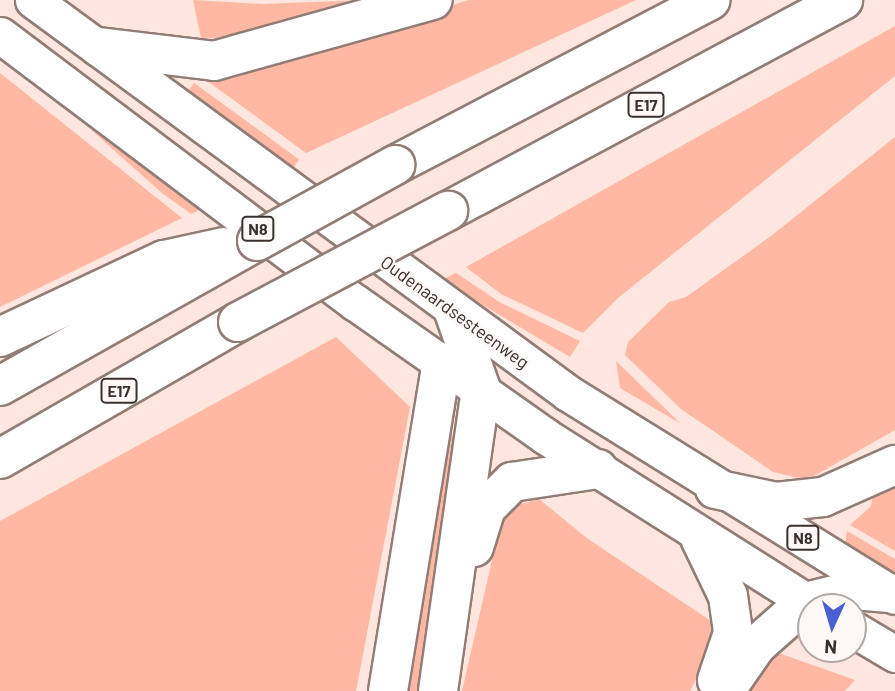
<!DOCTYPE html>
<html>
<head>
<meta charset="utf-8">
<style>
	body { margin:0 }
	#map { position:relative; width:895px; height:691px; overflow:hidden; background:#ffe7df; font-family:Barlow,sans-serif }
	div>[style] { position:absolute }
	.green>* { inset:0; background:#feb8a3; transform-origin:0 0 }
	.roads { filter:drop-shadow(2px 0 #927d76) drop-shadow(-2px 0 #927d76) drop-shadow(0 2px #927d76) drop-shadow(0 -2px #927d76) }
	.primary>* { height:35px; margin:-17.5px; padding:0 17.5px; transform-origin:17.5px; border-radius:17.5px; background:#fff }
	.highway>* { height:38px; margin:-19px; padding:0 19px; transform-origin:19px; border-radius:19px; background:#fff }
	.bridges { filter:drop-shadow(2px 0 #927d76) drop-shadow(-2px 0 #927d76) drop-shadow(0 2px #927d76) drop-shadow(0 -2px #927d76) }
	.highway-bridge>* { height:38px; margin:-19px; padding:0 19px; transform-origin:19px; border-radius:19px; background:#fff }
	span { translate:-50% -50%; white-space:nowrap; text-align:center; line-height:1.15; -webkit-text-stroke:5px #fef9f7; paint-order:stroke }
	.shield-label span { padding:2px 5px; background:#fef9f7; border:2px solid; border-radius:5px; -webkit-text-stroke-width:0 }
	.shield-label { font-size:16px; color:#3a312e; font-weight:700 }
	.street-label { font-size:18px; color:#3a312e }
	.north { position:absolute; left:797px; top:593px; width:70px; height:70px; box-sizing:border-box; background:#fef9f7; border:2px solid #b0a9a7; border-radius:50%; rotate:184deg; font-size:19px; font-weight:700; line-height:28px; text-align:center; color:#3a312e }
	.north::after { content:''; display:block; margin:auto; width:24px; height:32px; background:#495ed3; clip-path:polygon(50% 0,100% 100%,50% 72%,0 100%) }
</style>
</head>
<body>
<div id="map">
	<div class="green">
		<div style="clip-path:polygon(193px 0,262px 4px,365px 0,230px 38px,201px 38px)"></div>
		<div style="clip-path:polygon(469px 0,636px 0,306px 153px,206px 80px)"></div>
		<div style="clip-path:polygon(895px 26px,895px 76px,618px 298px,583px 333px,501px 294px,466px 267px)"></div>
		<div style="clip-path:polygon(0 73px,182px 218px,0 307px)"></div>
		<div style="left:194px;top:83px;width:130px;height:11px;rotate:36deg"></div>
		<div style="clip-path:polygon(89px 128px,201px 209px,191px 214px,162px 193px)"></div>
		<div style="clip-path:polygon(895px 137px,895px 430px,807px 480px,773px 472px,681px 409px,625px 355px,628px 342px,669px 302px,686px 297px,771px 236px)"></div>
		<div style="clip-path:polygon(456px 273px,501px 303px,580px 341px,570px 357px,441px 280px)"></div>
		<div style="clip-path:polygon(336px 337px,410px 407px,356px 691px,0 691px,0 521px)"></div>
		<div style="clip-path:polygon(616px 361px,681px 424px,620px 388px)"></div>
		<div style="clip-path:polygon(451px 434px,463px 440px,421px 691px,404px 691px)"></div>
		<div style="clip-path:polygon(895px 479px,895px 551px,850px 525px,871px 506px,874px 489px)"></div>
		<div style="clip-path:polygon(539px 499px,588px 539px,717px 625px,713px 647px,690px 691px,462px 691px,501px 521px,518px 505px)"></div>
		<div style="clip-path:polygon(847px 531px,895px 559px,895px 578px,845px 545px)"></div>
		<div style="clip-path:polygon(770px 650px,855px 680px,845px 691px,740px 691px)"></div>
	</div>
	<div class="roads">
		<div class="primary">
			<div style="left:33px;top:0;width:664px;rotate:36.3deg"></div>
			<div style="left:568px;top:393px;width:385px;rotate:31.8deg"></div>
			<div style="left:0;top:35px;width:446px;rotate:37deg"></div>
			<div style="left:356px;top:303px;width:231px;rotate:35.1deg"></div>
			<div style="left:545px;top:436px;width:320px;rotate:32.3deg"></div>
			<div style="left:853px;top:629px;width:49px;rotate:30.8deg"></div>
		</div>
		<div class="highway">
			<div style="left:99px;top:47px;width:116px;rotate:6.9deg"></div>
			<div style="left:214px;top:61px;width:227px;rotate:-15.6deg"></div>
			<div style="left:395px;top:165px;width:356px;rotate:-27.6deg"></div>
			<div style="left:448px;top:211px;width:448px;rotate:-28.1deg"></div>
			<div style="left:0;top:337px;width:181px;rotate:-25.2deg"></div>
			<div style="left:164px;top:260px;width:61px;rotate:-12.2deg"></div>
			<div style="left:0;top:386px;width:295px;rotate:-29.4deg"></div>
			<div style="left:0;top:459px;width:275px;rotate:-29.9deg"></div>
			<div style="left:715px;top:489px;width:62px;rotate:12deg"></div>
			<div style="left:776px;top:502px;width:47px;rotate:-6.1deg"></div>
			<div style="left:823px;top:497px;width:79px;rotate:-24deg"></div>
			<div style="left:700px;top:538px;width:64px;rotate:64.2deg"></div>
			<div style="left:728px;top:596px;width:37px;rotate:82deg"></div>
			<div style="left:733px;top:633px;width:50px;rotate:108.8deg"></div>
			<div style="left:474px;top:547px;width:41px;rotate:-72.9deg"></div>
			<div style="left:486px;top:508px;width:37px;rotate:-45deg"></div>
			<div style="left:512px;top:482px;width:87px;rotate:-8.6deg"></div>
			<div style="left:388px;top:691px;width:333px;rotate:-80.7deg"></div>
			<div style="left:438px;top:691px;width:305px;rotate:-81.9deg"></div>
			<div style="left:481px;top:389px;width:82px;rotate:-109.3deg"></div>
			<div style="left:725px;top:691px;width:56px;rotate:-55.2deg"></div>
			<div style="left:757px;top:645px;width:65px;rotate:-41.3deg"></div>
			<div style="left:806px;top:602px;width:49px;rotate:-14deg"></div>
			<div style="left:854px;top:590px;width:35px;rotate:5deg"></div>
		</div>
	</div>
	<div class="bridges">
		<div class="highway-bridge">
			<div style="left:257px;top:241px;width:158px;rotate:-28.8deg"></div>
			<div style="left:238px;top:322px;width:238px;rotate:-27.9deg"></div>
		</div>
	</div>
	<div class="shield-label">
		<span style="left:646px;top:105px">E17</span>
		<span style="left:258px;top:229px">N8</span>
		<span style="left:119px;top:391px">E17</span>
		<span style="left:803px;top:538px">N8</span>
	</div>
	<div class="street-label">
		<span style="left:455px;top:312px;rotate:36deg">Oudenaardsesteenweg</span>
	</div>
	<div class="north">N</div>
</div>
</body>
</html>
